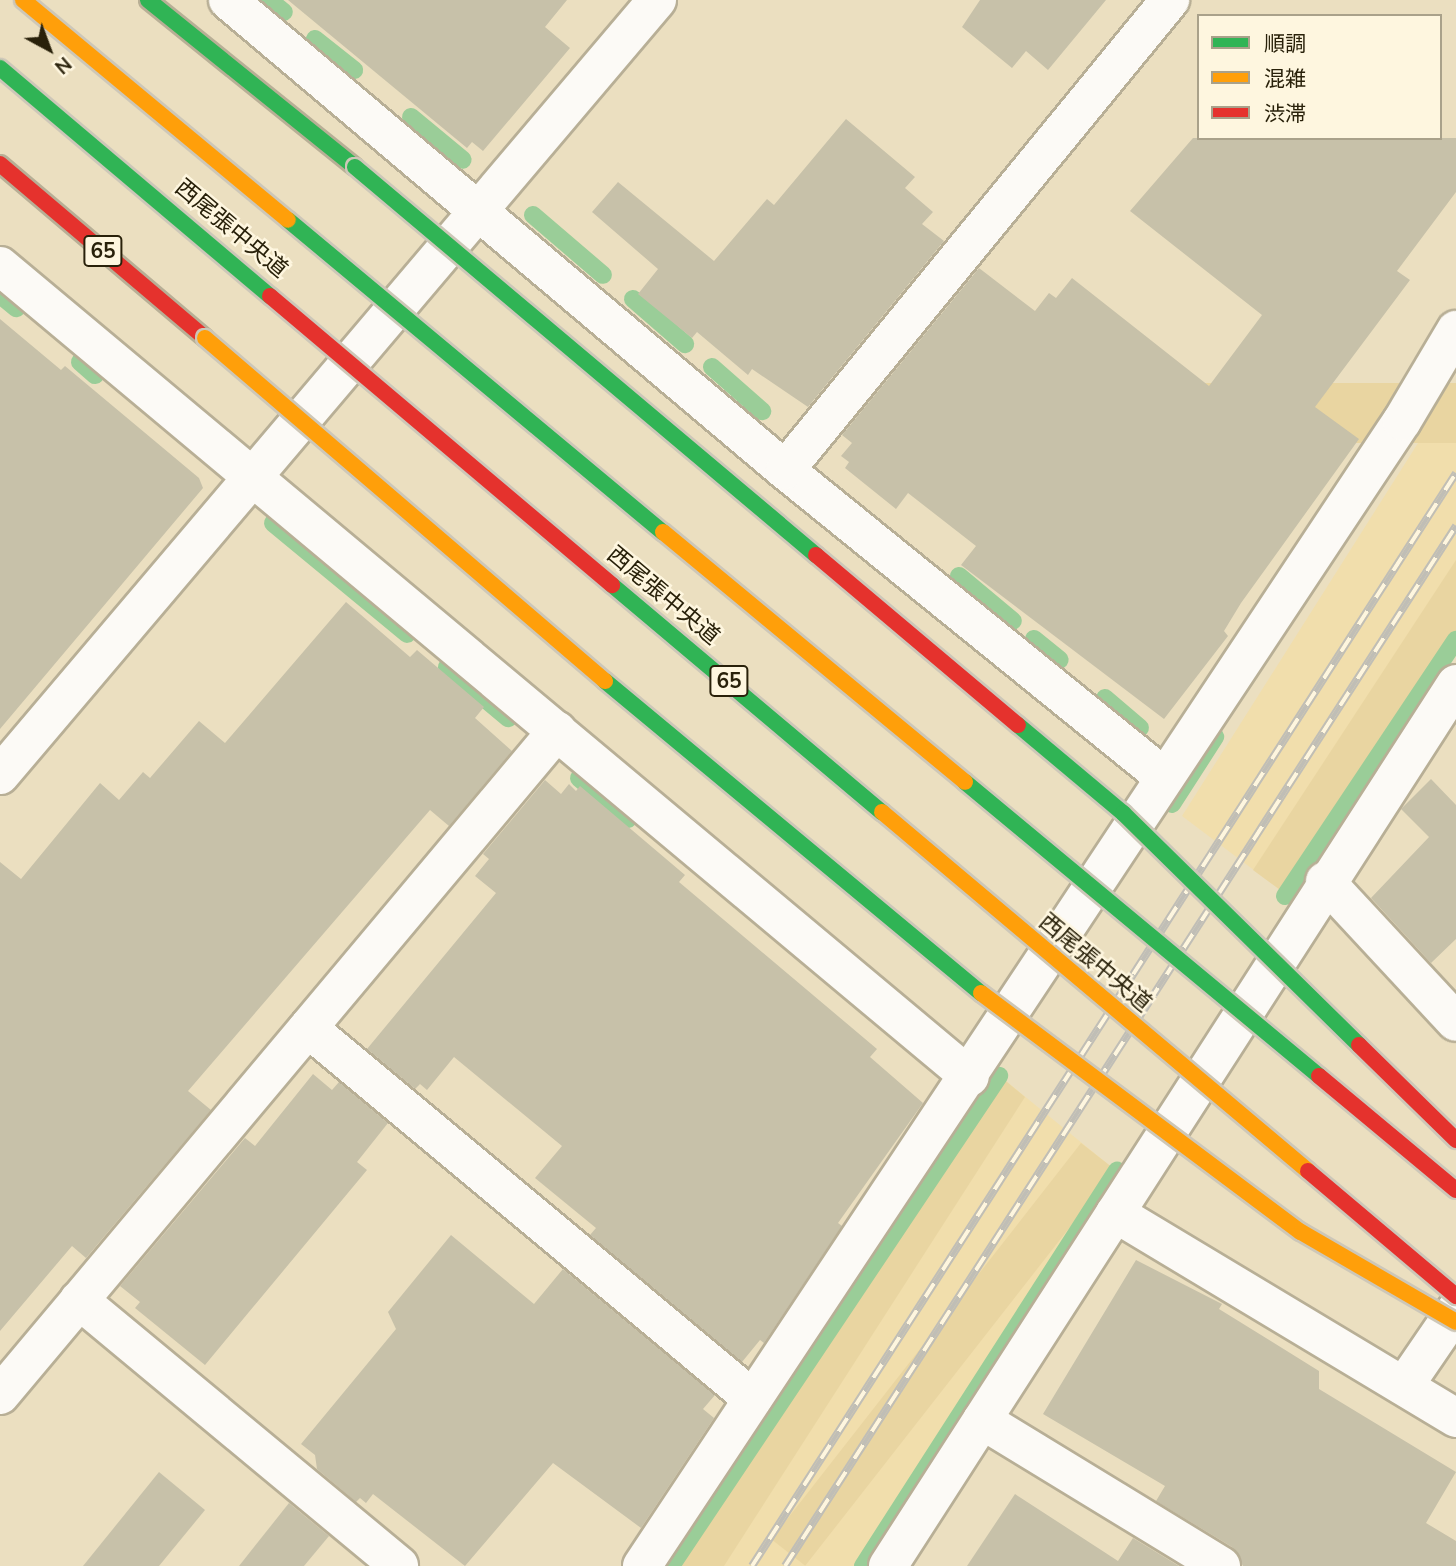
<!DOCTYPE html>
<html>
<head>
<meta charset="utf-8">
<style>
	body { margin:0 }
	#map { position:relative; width:1456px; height:1566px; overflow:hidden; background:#ebdfc0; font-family:"Nunito Sans","Noto Sans JP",sans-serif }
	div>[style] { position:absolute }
	.built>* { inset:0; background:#f1deac }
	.green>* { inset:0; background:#e9d5a1; transform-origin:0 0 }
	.stream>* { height:18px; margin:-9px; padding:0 9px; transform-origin:9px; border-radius:9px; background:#9acd98 }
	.building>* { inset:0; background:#c7c1a9 }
	.roads { filter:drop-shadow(2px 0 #b8af96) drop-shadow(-2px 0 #b8af96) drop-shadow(0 2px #b8af96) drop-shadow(0 -2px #b8af96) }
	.street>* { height:38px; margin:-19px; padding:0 19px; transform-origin:19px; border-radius:19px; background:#fcfaf6 }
	.fast>* { height:16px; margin:-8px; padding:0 8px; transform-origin:8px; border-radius:8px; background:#30b455 }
	.jam>* { height:16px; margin:-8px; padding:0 8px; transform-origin:8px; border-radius:8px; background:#e5322d }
	.rail>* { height:8px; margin-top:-4px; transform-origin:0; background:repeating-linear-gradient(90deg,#fef6df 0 16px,#c0beb6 0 32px); box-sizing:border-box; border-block:2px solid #c0beb6 }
	.bridges { filter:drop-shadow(2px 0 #cdc7b8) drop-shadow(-2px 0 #cdc7b8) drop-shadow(0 2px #cdc7b8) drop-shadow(0 -2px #cdc7b8) }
	.fast-bridge>* { height:16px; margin:-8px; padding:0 8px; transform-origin:8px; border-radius:8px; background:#30b455 }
	.slow-bridge>* { height:16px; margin:-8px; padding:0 8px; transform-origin:8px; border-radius:8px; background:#ff9f0a }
	.jam-bridge>* { height:16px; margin:-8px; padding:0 8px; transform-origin:8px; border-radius:8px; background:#e5322d }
	span { translate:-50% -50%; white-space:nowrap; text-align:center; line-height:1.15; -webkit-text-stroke:5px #fef6df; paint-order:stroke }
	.shield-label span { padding:2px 5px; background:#fef6df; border:2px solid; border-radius:5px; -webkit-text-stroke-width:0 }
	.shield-label { font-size:21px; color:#29210a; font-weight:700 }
	.street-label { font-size:23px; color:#29210a }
	.legend { position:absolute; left:1197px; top:14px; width:245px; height:126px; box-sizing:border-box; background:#fef6df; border:2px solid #a9a18a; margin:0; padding:9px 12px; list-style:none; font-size:21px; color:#29210a }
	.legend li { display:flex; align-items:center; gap:14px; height:35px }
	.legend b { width:35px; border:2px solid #a9a18a }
	.north { position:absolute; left:14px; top:14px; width:70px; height:70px; -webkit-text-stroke:5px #fef6df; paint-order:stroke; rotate:139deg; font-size:19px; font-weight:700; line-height:28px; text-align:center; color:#29210a }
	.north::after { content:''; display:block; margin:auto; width:24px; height:32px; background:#29210a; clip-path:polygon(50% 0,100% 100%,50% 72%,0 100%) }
</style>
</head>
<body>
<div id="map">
	<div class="built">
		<div style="clip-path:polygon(1456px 383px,1456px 631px,1283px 892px,1182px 816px)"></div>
		<div style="clip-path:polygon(1001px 1077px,1115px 1170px,861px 1566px,673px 1566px)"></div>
	</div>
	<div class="green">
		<div style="left:1456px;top:383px;width:60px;height:512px;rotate:90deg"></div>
		<div style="clip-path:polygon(1456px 560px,1456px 631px,1283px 892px,1253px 870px)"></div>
		<div style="clip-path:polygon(1001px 1077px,1025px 1097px,724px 1566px,673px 1566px)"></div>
		<div style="left:1081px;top:1143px;width:43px;height:503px;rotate:38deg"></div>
	</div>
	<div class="stream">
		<div style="left:269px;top:0;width:19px;rotate:39deg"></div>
		<div style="left:315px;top:39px;width:50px;rotate:38.5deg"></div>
		<div style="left:411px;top:117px;width:67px;rotate:39.6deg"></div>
		<div style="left:533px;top:215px;width:92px;rotate:40.6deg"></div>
		<div style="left:0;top:295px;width:21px;rotate:39deg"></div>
		<div style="left:633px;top:299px;width:69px;rotate:40.9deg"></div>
		<div style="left:80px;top:362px;width:20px;rotate:41deg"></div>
		<div style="left:712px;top:367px;width:67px;rotate:41.3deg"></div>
		<div style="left:273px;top:523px;width:174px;rotate:39.6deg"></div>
		<div style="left:959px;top:576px;width:70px;rotate:39.8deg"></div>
		<div style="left:1034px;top:639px;width:33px;rotate:39deg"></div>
		<div style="left:447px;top:667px;width:80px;rotate:39.9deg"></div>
		<div style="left:1105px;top:698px;width:46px;rotate:40.6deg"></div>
		<div style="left:579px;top:778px;width:64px;rotate:39.9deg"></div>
		<div style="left:1172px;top:804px;width:80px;rotate:-57.3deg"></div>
		<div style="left:1285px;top:896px;width:308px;rotate:-56.3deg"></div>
		<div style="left:671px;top:1566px;width:590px;rotate:-56.2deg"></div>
		<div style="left:863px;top:1566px;width:470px;rotate:-57.3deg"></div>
	</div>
	<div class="building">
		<div style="clip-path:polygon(288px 0,567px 0,545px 27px,570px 48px,483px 151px,472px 142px,467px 148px)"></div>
		<div style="clip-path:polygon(980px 0,1106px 0,1048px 70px,1026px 51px,1012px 68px,962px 27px)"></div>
		<div style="clip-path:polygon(846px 119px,915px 177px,905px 188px,933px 212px,922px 224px,944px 241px,808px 407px,752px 369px,748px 375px,697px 332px,692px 338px,638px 294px,658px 269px,592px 212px,618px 182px,714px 261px,767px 199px,774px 205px)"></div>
		<div style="clip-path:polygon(1193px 138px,1456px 138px,1456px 192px,1397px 271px,1410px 280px,1315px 407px,1359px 439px,1241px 603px,1224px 631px,1228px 636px,1164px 719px,961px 565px,976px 546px,908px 493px,896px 509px,845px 468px,849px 462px,841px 456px,852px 443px,842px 435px,979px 268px,1035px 311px,1049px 293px,1056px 298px,1072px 278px,1209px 386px,1262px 315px,1130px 211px)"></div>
		<div style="clip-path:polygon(0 319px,61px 370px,65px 366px,199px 478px,203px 488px,0 729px)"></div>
		<div style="clip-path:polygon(346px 602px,410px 657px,417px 650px,484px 707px,475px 718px,512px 751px,449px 826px,430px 810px,188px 1091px,211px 1110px,86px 1258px,72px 1246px,0 1331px,0 862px,21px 879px,100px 783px,119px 800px,143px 772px,150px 778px,199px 721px,225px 743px)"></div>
		<div style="clip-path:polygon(1431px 779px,1456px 805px,1456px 939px,1431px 963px,1371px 898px,1429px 837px,1401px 809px)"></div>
		<div style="clip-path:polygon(545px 780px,561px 794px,569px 784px,576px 791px,580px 786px,685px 875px,679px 882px,877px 1049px,870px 1057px,923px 1103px,838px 1223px,842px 1226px,764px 1343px,760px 1340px,742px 1362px,590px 1235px,596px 1228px,535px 1178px,562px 1146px,454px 1057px,427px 1090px,420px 1084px,415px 1089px,367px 1049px,496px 893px,475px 876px,489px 859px,483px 854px)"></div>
		<div style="clip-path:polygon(313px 1074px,332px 1090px,339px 1082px,388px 1123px,357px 1162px,367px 1170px,205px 1365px,135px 1308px,140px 1302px,120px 1286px,245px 1138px,255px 1146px)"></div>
		<div style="clip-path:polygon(451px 1235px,534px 1304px,563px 1269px,715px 1395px,703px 1409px,714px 1418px,641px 1528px,553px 1463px,465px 1566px,373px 1494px,366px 1503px,360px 1498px,356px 1502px,317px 1469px,315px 1455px,301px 1444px,396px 1329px,388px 1312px)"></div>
		<div style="clip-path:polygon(1136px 1260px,1222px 1304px,1219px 1309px,1319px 1371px,1319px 1389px,1456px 1472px,1426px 1523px,1456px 1541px,1456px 1566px,1243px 1566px,1232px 1547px,1156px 1501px,1165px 1486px,1043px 1414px)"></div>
		<div style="clip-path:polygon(159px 1472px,205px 1510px,159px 1566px,83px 1566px)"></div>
		<div style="clip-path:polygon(1015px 1494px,1118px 1561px,1133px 1538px,1179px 1566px,967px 1566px)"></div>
		<div style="clip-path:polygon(289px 1503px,329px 1536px,304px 1566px,239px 1566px)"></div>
	</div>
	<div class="roads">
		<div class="street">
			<div style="left:228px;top:0;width:729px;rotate:40.16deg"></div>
			<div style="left:785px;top:470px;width:486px;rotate:39deg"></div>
			<div style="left:0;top:266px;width:1264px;rotate:39.9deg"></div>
			<div style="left:785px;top:470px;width:608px;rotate:-50.68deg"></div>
			<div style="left:0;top:775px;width:1016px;rotate:-49.71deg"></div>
			<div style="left:1325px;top:881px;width:192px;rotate:47.1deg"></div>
			<div style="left:308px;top:1028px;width:579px;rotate:39.82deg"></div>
			<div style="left:1115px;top:1213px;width:398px;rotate:31deg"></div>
			<div style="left:79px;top:1300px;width:416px;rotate:39.7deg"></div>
			<div style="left:1404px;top:1386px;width:92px;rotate:-55.6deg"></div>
			<div style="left:0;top:1395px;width:867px;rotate:-50.01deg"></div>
			<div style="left:982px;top:1420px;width:280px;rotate:31.4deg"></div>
			<div style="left:642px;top:1566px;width:1374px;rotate:-56.43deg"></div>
			<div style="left:1402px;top:421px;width:106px;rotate:-59.3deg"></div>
			<div style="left:888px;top:1566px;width:1049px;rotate:-57.22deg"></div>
		</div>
		<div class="fast">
			<div style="left:148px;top:0;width:266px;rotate:38.9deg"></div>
		</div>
		<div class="jam">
			<div style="left:0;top:164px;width:269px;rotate:40.3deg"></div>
		</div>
	</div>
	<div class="rail">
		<div style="left:752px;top:1566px;width:1300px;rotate:-57.21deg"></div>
		<div style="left:785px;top:1566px;width:1238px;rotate:-57.17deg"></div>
	</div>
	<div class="bridges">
		<div class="fast-bridge">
			<div style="left:0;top:68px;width:353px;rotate:40.2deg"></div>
			<div style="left:355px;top:167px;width:603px;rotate:40.09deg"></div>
			<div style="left:288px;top:220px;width:488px;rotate:39.8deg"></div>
			<div style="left:612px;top:585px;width:353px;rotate:40.1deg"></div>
			<div style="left:605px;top:681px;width:489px;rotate:39.7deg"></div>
			<div style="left:1018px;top:725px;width:137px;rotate:40deg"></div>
			<div style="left:1123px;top:813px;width:331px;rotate:44.5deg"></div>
			<div style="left:965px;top:782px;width:460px;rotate:39.7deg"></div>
		</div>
		<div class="slow-bridge">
			<div style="left:23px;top:0;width:344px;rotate:39.7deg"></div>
			<div style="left:205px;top:338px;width:527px;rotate:40.61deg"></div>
			<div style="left:663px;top:532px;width:392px;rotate:39.6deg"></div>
			<div style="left:882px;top:812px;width:557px;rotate:40.12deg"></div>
			<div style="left:981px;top:993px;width:399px;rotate:36.8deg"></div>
			<div style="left:1301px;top:1232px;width:179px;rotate:30.1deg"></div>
		</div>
		<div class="jam-bridge">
			<div style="left:270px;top:296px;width:448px;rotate:40.2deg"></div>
			<div style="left:816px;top:555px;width:264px;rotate:40.1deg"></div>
			<div style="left:1359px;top:1045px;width:136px;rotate:44.4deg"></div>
			<div style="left:1319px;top:1076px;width:178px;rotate:39.8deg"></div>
			<div style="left:1308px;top:1171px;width:194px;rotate:40.2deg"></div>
		</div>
	</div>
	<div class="shield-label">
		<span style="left:103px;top:251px">65</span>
		<span style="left:729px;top:681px">65</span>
	</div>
	<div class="street-label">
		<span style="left:231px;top:229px;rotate:40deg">西尾張中央道</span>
		<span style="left:663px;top:596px;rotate:40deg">西尾張中央道</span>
		<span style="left:1095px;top:963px;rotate:40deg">西尾張中央道</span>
	</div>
	<ul class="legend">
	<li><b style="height:9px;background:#30b455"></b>順調</li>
	<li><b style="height:9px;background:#ff9f0a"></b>混雑</li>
	<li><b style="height:9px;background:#e5322d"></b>渋滞</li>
	</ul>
	<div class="north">N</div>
</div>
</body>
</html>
